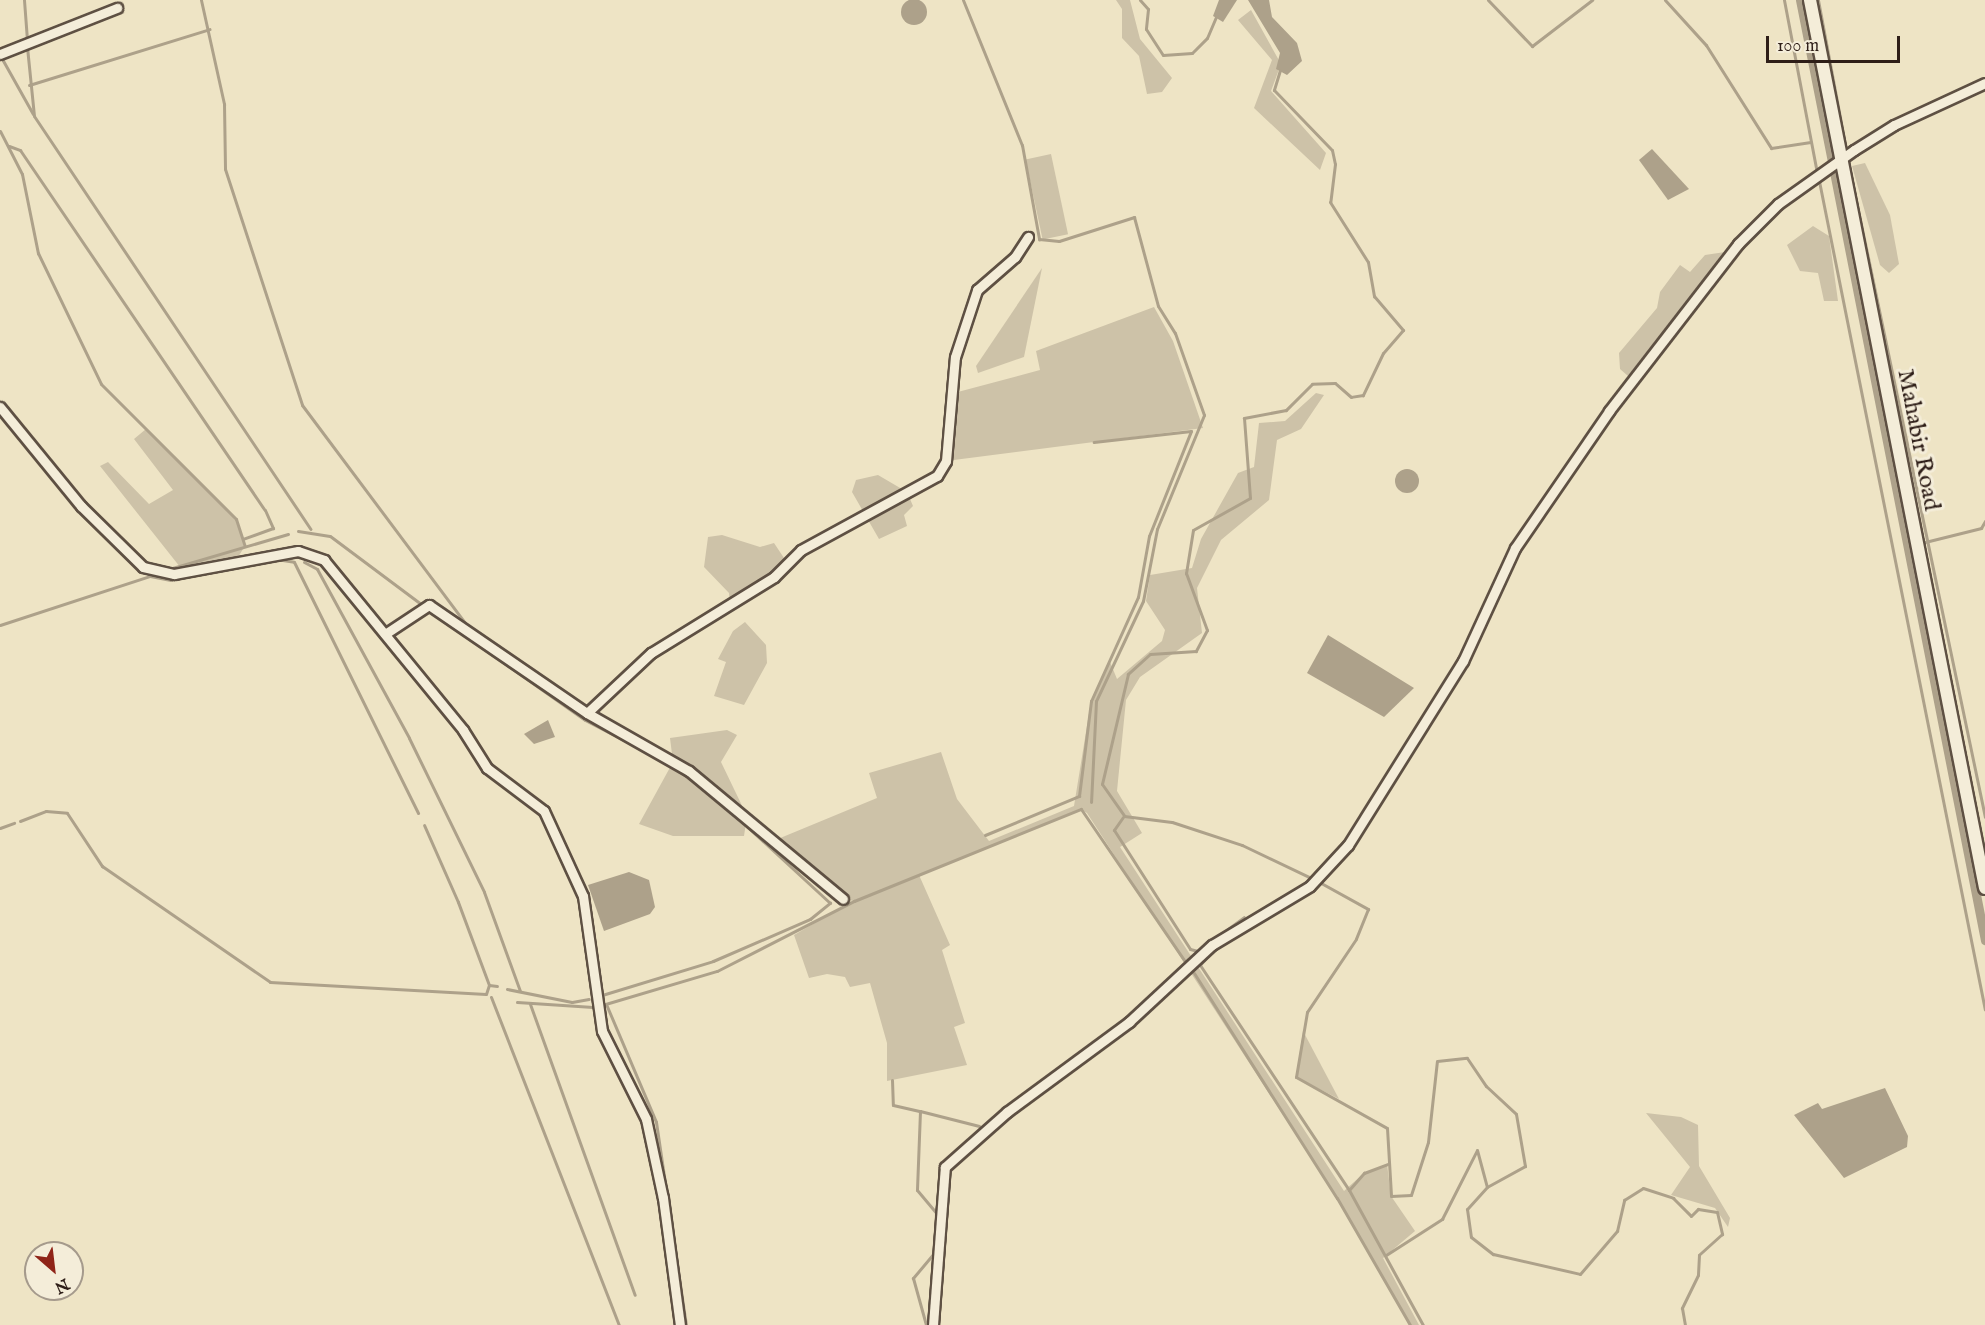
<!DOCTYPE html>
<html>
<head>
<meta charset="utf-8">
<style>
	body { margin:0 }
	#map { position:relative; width:1985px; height:1325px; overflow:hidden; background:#eee4c5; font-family:"IM FELL English",serif }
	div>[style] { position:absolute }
	.green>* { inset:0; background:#cdc2a8; transform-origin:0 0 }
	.water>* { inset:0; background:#ada18a }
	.round { border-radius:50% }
	.stream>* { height:3px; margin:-1.5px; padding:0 1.5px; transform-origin:1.5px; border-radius:1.5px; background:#ada18a }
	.canal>* { height:9px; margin:-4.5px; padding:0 4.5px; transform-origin:4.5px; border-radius:4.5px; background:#ada18a }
	.roads { filter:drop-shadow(2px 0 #5e5043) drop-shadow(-2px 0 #5e5043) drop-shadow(0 2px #5e5043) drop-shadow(0 -2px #5e5043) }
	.minor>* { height:9px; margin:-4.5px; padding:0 4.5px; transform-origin:4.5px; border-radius:4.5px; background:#f4edd9 }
	.tertiary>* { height:12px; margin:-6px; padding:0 6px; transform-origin:6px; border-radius:6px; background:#f4edd9 }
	span { translate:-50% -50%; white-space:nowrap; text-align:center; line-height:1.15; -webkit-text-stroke:6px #f4edd9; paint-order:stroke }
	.street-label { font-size:24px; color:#2e1e18 }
	.north { position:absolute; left:24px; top:1241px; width:60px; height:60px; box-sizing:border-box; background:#f4edd9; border:2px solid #a59a8c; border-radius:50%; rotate:152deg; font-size:16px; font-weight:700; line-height:24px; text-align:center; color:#2e1e18 }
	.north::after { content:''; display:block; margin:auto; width:21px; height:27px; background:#8f2418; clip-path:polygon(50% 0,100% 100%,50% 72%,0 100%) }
	.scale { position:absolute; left:1766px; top:36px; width:134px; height:27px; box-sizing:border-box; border:3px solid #2e1e18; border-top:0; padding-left:8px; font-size:18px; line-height:21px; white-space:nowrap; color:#2e1e18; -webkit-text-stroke:4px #f4edd9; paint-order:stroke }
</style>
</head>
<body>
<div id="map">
	<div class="green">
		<div style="clip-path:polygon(1116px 0,1130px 0,1140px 39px,1172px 78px,1162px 92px,1147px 94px,1139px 56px,1122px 38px,1122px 9px)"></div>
		<div style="clip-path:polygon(1251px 10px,1281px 64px,1271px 91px,1326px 153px,1320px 170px,1254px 108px,1272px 60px,1238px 20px)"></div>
		<div style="left:1051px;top:154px;width:82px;height:26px;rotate:78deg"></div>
		<div style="clip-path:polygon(1865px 163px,1890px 215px,1899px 264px,1889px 273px,1880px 265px,1852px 166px)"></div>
		<div style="clip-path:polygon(1813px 226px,1829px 236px,1838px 301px,1824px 301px,1818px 273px,1800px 271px,1787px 245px)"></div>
		<div style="clip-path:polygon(1725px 252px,1628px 376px,1620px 369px,1619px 353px,1657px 308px,1660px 292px,1680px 265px,1690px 272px,1705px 255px)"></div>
		<div style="clip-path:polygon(1042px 268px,1024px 357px,978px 373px,976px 366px)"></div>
		<div style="clip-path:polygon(1154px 307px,1173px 341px,1203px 428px,946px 461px,954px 393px,1040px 370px,1036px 351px)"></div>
		<div style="clip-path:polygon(1316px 393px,1324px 395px,1301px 429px,1277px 440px,1269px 500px,1221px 540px,1197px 588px,1202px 633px,1140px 677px,1126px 700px,1117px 791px,1142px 833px,1120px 847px,1344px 1191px,1364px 1173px,1387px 1164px,1391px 1196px,1415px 1231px,1383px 1258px,1419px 1325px,1410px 1325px,1337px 1198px,1087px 813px,1080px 809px,919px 875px,950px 945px,942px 950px,965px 1023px,954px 1027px,967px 1065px,887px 1081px,887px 1043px,870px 983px,850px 987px,845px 977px,827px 974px,809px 978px,794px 935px,853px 901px,843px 899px,773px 841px,877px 798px,869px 773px,941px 752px,957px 799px,989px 841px,1074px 806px,1091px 701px,1110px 662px,1117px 679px,1162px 641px,1165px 630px,1146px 601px,1150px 575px,1192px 568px,1201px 539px,1238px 473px,1254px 467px,1259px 423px,1285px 421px)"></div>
		<div style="clip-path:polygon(146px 429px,236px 519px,245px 546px,236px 560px,184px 572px,100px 466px,108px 462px,149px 504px,173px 490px,134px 439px)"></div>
		<div style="clip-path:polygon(878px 475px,907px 492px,913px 506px,904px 515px,907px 526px,879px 539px,852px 492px,856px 480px)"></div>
		<div style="clip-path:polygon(722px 535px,760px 547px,774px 543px,788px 564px,730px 605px,729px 593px,704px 567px,708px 537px)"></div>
		<div style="clip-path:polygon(745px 622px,766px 645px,767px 663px,744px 705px,714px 696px,726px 662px,718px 659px,733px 631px)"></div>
		<div style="clip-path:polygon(727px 730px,737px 735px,721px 762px,747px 816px,744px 836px,673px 836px,639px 824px,673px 762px,670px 738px)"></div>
		<div style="clip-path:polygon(1303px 1031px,1339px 1099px,1296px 1077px)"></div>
		<div style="clip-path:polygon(1646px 1113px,1681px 1117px,1698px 1125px,1699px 1166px,1730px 1218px,1728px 1227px,1715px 1208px,1671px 1195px,1690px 1167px)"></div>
	</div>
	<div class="water">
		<div class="round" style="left:901px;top:-1px;width:26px;height:26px"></div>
		<div style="clip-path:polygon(1219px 0,1237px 0,1223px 22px,1213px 16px)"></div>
		<div style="clip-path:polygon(1248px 0,1269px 0,1272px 17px,1297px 43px,1302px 61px,1287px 75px,1276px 69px,1280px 53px)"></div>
		<div style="clip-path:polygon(1652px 149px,1689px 189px,1668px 200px,1639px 160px)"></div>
		<div class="round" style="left:1395px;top:469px;width:24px;height:24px"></div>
		<div style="clip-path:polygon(1328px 635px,1414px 688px,1384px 717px,1307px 673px)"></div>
		<div style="clip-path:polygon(548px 720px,555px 737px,534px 744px,524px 734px)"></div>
		<div style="clip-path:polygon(629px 872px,649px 880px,655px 907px,650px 914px,604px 931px,588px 885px)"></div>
		<div style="clip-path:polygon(1885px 1088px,1908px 1136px,1907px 1147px,1844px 1178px,1794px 1115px,1818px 1103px,1822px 1109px)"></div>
	</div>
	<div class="stream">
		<div style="left:24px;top:0;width:40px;rotate:85.7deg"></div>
		<div style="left:201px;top:0;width:107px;rotate:77.5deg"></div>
		<div style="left:224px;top:104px;width:65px;rotate:89.1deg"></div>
		<div style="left:225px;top:169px;width:248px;rotate:71.9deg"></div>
		<div style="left:302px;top:405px;width:279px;rotate:53.2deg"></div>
		<div style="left:963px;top:0;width:157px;rotate:67.9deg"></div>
		<div style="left:1022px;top:145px;width:96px;rotate:79.7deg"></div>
		<div style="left:1039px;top:239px;width:20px;rotate:6deg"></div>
		<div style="left:1059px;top:241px;width:79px;rotate:-17.7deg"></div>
		<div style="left:1134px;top:217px;width:92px;rotate:74.9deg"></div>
		<div style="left:1158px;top:306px;width:32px;rotate:58deg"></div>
		<div style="left:1175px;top:333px;width:87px;rotate:70.5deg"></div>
		<div style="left:1204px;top:415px;width:123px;rotate:112.4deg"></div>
		<div style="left:1157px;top:529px;width:73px;rotate:101deg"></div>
		<div style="left:1143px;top:601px;width:110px;rotate:115.2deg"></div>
		<div style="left:1096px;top:701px;width:101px;rotate:92.8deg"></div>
		<div style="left:1140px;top:0;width:12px;rotate:48deg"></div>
		<div style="left:1148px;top:9px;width:20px;rotate:96deg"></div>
		<div style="left:1146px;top:29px;width:31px;rotate:57deg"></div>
		<div style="left:1163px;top:55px;width:29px;rotate:-4deg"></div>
		<div style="left:1192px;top:53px;width:21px;rotate:-45deg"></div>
		<div style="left:1207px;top:38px;width:25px;rotate:-67deg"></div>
		<div style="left:1488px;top:0;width:64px;rotate:46.3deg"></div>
		<div style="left:1532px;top:46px;width:76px;rotate:-37.5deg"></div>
		<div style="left:1665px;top:0;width:61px;rotate:47.7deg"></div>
		<div style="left:1706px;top:45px;width:122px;rotate:57.7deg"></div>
		<div style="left:1771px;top:148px;width:40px;rotate:-8.5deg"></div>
		<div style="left:1784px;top:0;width:171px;rotate:79.2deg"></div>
		<div style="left:1818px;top:0;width:153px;rotate:79.4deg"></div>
		<div style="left:27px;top:47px;width:69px;rotate:84.2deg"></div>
		<div style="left:34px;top:116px;width:497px;rotate:56.2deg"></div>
		<div style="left:1px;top:57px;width:65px;rotate:60.7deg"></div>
		<div style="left:1280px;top:70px;width:21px;rotate:107deg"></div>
		<div style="left:1274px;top:90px;width:83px;rotate:46deg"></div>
		<div style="left:1332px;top:150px;width:14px;rotate:78deg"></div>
		<div style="left:1335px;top:164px;width:38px;rotate:97deg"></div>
		<div style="left:1330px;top:202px;width:71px;rotate:57.7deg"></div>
		<div style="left:1368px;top:262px;width:35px;rotate:80deg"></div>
		<div style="left:1374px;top:296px;width:45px;rotate:49.5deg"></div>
		<div style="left:1403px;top:330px;width:30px;rotate:131deg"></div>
		<div style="left:1383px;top:353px;width:47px;rotate:115.5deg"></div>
		<div style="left:1363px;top:395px;width:12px;rotate:171deg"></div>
		<div style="left:1351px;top:397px;width:21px;rotate:-139deg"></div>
		<div style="left:1335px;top:383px;width:23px;rotate:178deg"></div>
		<div style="left:1312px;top:384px;width:37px;rotate:135deg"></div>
		<div style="left:1286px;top:410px;width:43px;rotate:169.2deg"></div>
		<div style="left:1244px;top:418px;width:80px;rotate:85.7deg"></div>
		<div style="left:1250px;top:498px;width:65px;rotate:150.7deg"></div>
		<div style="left:1193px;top:530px;width:44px;rotate:99.2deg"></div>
		<div style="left:1186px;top:573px;width:61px;rotate:69.8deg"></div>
		<div style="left:1207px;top:630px;width:24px;rotate:118deg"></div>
		<div style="left:1196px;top:651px;width:46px;rotate:176.3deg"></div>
		<div style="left:1150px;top:654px;width:30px;rotate:138deg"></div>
		<div style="left:1128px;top:674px;width:113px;rotate:103.3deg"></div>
		<div style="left:1102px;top:784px;width:39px;rotate:55deg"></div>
		<div style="left:1124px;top:816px;width:48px;rotate:7.1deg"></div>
		<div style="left:1172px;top:822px;width:74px;rotate:18.2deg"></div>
		<div style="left:1242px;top:845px;width:74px;rotate:25.5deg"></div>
		<div style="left:29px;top:85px;width:189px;rotate:-17.2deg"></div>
		<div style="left:0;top:131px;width:48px;rotate:62.9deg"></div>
		<div style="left:22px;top:174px;width:81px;rotate:78.6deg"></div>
		<div style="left:38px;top:253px;width:145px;rotate:64.3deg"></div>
		<div style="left:101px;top:384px;width:191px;rotate:45deg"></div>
		<div style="left:236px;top:519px;width:28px;rotate:72deg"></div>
		<div style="left:9px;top:146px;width:12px;rotate:20deg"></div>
		<div style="left:20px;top:150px;width:435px;rotate:55.8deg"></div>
		<div style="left:265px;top:510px;width:20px;rotate:66deg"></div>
		<div style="left:273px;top:528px;width:32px;rotate:160deg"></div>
		<div style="left:1848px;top:162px;width:669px;rotate:78.19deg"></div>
		<div style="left:1819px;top:181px;width:845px;rotate:78.68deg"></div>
		<div style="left:298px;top:531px;width:32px;rotate:9deg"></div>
		<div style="left:330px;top:536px;width:114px;rotate:36.8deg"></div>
		<div style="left:1925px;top:542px;width:58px;rotate:-14deg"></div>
		<div style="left:1981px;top:528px;width:8px;rotate:-60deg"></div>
		<div style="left:276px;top:559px;width:18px;rotate:9deg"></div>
		<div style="left:294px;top:562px;width:280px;rotate:63.7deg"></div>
		<div style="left:304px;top:562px;width:15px;rotate:28deg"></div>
		<div style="left:317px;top:569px;width:192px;rotate:61.4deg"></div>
		<div style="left:409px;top:738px;width:171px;rotate:64deg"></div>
		<div style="left:484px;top:892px;width:105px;rotate:70deg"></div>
		<div style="left:169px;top:569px;width:124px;rotate:-16.4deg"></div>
		<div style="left:430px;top:611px;width:189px;rotate:35.1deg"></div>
		<div style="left:585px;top:720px;width:65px;rotate:27.3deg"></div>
		<div style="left:0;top:625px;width:158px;rotate:-18.1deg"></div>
		<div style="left:150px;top:576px;width:21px;rotate:11deg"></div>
		<div style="left:171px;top:580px;width:38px;rotate:-12deg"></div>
		<div style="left:667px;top:763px;width:39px;rotate:35deg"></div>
		<div style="left:1123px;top:817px;width:16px;rotate:125deg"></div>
		<div style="left:1114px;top:830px;width:141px;rotate:57.4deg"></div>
		<div style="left:1190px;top:949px;width:8px;rotate:14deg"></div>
		<div style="left:1198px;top:951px;width:57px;rotate:-36.5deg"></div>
		<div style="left:20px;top:821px;width:28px;rotate:-21deg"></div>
		<div style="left:46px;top:811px;width:21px;rotate:5deg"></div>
		<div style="left:67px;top:813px;width:64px;rotate:56.6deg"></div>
		<div style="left:102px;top:866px;width:204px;rotate:34.6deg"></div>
		<div style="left:270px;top:982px;width:216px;rotate:3.2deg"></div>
		<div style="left:486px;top:994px;width:9px;rotate:-72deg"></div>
		<div style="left:489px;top:985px;width:89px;rotate:-110.5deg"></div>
		<div style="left:458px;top:902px;width:84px;rotate:-113.8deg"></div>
		<div style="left:0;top:828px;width:15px;rotate:-20deg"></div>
		<div style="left:985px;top:835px;width:102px;rotate:-22.5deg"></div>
		<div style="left:1079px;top:796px;width:96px;rotate:-82.8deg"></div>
		<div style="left:1091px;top:701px;width:114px;rotate:-65.7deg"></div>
		<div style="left:1138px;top:597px;width:62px;rotate:-79.8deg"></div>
		<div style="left:1149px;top:536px;width:113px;rotate:-68.2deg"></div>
		<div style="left:1191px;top:431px;width:98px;rotate:173.5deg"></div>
		<div style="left:1321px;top:883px;width:54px;rotate:29deg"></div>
		<div style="left:1368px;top:909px;width:32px;rotate:112deg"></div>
		<div style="left:1356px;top:939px;width:88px;rotate:123.9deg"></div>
		<div style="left:1307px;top:1012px;width:66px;rotate:99.6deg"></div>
		<div style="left:1296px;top:1077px;width:104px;rotate:29.3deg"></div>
		<div style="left:1387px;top:1128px;width:68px;rotate:86.6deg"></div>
		<div style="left:1391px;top:1196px;width:20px;rotate:-3deg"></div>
		<div style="left:1411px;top:1195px;width:56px;rotate:-72.2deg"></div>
		<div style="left:1428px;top:1142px;width:81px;rotate:-83.7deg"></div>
		<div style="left:1437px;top:1061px;width:30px;rotate:-6deg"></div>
		<div style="left:1467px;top:1058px;width:34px;rotate:56deg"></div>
		<div style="left:1486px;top:1086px;width:41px;rotate:43deg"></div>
		<div style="left:1516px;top:1114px;width:53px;rotate:80.2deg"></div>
		<div style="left:1525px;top:1166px;width:43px;rotate:151.1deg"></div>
		<div style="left:1487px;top:1187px;width:30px;rotate:132deg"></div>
		<div style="left:1467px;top:1209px;width:28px;rotate:82deg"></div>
		<div style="left:1471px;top:1237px;width:28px;rotate:38deg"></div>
		<div style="left:1493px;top:1254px;width:89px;rotate:12.9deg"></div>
		<div style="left:1580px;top:1274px;width:57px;rotate:-49.3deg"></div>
		<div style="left:1617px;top:1231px;width:32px;rotate:-77deg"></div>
		<div style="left:1624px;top:1200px;width:22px;rotate:-32deg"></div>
		<div style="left:1643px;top:1188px;width:32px;rotate:18deg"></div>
		<div style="left:1673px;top:1198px;width:25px;rotate:45deg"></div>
		<div style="left:1691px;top:1216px;width:10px;rotate:-45deg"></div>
		<div style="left:1698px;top:1209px;width:19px;rotate:9deg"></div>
		<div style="left:1717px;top:1212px;width:23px;rotate:77deg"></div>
		<div style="left:1722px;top:1234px;width:31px;rotate:138deg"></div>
		<div style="left:1699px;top:1255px;width:20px;rotate:93deg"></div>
		<div style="left:1698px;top:1275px;width:37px;rotate:116deg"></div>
		<div style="left:1682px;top:1308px;width:17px;rotate:80deg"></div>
		<div style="left:1216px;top:947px;width:24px;rotate:132deg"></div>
		<div style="left:1200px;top:965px;width:270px;rotate:56.5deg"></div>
		<div style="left:1349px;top:1190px;width:154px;rotate:61.3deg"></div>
		<div style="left:1194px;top:973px;width:267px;rotate:57.6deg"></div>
		<div style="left:1337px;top:1198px;width:146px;rotate:60.1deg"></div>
		<div style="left:489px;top:985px;width:8px;rotate:7deg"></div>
		<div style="left:507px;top:989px;width:66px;rotate:11.3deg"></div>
		<div style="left:572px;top:1002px;width:17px;rotate:-10deg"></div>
		<div style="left:602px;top:995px;width:116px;rotate:-17deg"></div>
		<div style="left:713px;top:961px;width:106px;rotate:-23.4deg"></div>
		<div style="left:810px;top:919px;width:26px;rotate:-39deg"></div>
		<div style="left:830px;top:903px;width:140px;rotate:-137.3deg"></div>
		<div style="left:491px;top:997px;width:352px;rotate:68.7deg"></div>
		<div style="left:517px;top:1002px;width:76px;rotate:3.8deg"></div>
		<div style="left:530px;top:1004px;width:309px;rotate:70.2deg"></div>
		<div style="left:606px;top:1004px;width:128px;rotate:67deg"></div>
		<div style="left:656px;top:1122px;width:205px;rotate:81.6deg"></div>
		<div style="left:602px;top:1005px;width:120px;rotate:-16.5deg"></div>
		<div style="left:717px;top:971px;width:154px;rotate:-27.1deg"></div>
		<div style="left:854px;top:901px;width:245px;rotate:-22.1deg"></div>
		<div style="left:1081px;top:809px;width:186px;rotate:55.7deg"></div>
		<div style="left:892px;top:1080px;width:25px;rotate:88deg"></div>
		<div style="left:893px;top:1105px;width:28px;rotate:13deg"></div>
		<div style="left:920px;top:1111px;width:79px;rotate:92.2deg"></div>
		<div style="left:917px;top:1190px;width:30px;rotate:50deg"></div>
		<div style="left:936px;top:1213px;width:40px;rotate:92.9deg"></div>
		<div style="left:934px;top:1253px;width:33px;rotate:130deg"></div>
		<div style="left:913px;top:1278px;width:49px;rotate:74.5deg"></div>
		<div style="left:920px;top:1111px;width:61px;rotate:14.3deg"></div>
		<div style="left:1349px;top:1190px;width:23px;rotate:-49deg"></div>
		<div style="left:1364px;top:1173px;width:25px;rotate:-21deg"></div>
		<div style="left:936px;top:1211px;width:49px;rotate:-81.7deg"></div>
		<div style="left:943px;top:1163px;width:103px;rotate:-41.1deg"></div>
		<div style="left:1386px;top:1255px;width:67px;rotate:-32.7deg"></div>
		<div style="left:1442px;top:1219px;width:77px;rotate:-63.1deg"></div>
		<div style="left:1477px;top:1150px;width:38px;rotate:75deg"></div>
	</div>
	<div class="canal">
		<div style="left:1800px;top:0;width:165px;rotate:78.8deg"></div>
		<div style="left:1834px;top:172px;width:783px;rotate:78.88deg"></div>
	</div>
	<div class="roads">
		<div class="minor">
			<div style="left:0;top:54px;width:126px;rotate:-21.5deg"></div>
			<div style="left:0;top:407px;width:128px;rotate:50.7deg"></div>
			<div style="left:81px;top:506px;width:87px;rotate:44.5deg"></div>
			<div style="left:143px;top:567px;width:32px;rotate:13deg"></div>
			<div style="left:174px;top:574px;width:126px;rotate:-10.5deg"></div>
			<div style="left:298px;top:551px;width:28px;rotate:19deg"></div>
			<div style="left:324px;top:560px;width:220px;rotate:50.7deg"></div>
			<div style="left:463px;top:730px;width:45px;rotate:57.7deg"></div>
			<div style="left:487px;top:768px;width:71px;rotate:37deg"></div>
			<div style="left:544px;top:811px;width:94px;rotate:65.4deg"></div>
			<div style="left:583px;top:896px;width:136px;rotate:82deg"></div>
			<div style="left:602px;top:1031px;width:98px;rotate:63.4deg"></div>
			<div style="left:646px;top:1119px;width:81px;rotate:77.9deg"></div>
			<div style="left:663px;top:1198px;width:128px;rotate:82.4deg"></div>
			<div style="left:385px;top:634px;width:53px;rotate:-33.4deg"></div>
			<div style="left:429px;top:605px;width:191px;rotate:34.4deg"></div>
			<div style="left:587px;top:713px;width:117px;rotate:29.6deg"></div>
			<div style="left:689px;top:771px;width:200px;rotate:39.7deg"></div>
			<div style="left:587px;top:713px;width:88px;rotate:-43.2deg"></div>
			<div style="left:651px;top:653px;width:145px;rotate:-31.7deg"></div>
			<div style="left:774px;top:577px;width:38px;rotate:-45deg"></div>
			<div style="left:801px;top:550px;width:155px;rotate:-28.6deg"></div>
			<div style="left:937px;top:476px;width:17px;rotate:-59deg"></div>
			<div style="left:946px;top:461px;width:104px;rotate:-85.1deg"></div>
			<div style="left:955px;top:357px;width:71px;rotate:-71.8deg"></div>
			<div style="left:977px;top:290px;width:50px;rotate:-41deg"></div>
			<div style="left:1015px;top:257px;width:24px;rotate:-57deg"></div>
			<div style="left:933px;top:1325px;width:158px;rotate:-85.7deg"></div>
			<div style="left:945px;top:1167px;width:83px;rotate:-41.6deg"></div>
			<div style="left:1007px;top:1112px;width:152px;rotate:-36.4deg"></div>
			<div style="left:1129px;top:1022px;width:113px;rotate:-42.9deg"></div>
			<div style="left:1212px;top:945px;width:114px;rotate:-31deg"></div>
			<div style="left:1310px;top:886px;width:56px;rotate:-47.2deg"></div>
			<div style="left:1348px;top:845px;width:217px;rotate:-58deg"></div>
			<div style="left:1463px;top:661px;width:124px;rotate:-65.3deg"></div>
			<div style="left:1515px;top:548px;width:166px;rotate:-55.5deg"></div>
			<div style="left:1609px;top:411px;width:211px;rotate:-52.3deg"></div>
			<div style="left:1738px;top:244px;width:57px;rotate:-45deg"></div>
			<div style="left:1778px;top:204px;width:93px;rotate:-35.4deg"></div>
			<div style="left:1854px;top:150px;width:47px;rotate:-32deg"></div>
			<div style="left:1894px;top:125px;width:100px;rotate:-24.8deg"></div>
		</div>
		<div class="tertiary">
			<div style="left:1810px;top:0;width:905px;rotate:78.85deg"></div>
		</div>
	</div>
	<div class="street-label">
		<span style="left:1918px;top:440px;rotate:79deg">Mahabir Road</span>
	</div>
	<div class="north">N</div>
	<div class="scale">100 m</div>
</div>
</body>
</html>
